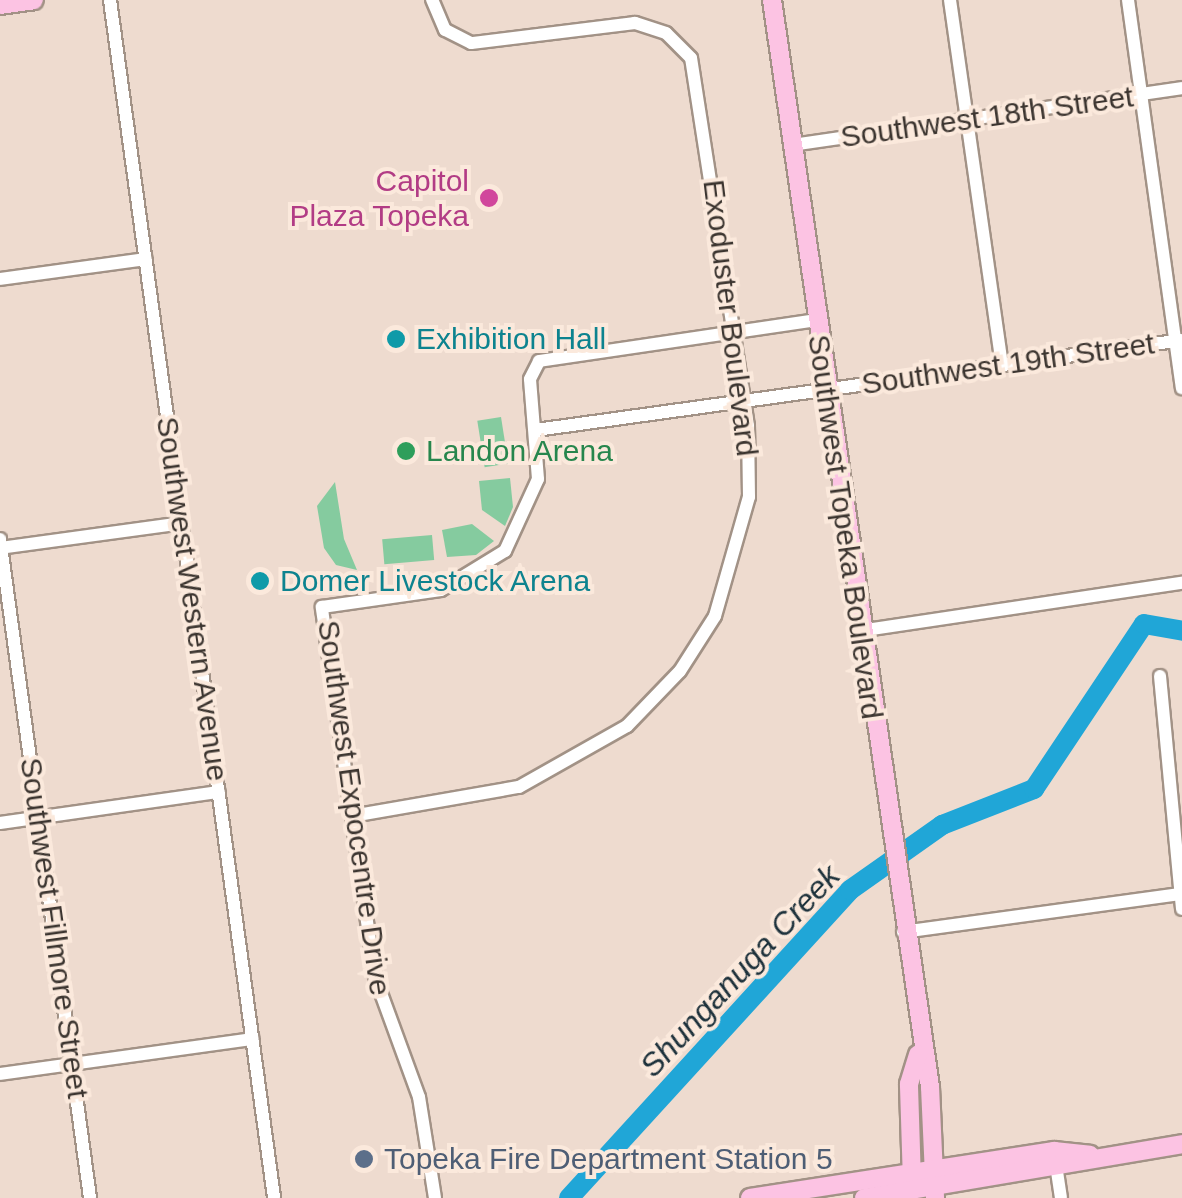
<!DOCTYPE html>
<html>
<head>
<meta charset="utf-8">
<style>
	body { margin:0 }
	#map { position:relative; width:1182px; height:1198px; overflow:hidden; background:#eedbcf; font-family:Helvetica,sans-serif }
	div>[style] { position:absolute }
	.green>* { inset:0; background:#85cb9f; transform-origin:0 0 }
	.river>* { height:20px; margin:-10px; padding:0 10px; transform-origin:10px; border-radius:10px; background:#20a6d7 }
	.roads { filter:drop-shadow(2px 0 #a29286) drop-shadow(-2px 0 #a29286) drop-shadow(0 2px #a29286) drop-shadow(0 -2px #a29286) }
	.minor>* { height:12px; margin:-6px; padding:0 6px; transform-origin:6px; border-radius:6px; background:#fff }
	.major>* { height:18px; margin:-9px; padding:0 9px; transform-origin:9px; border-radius:9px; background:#fcc3e3 }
	.dots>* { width:28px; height:28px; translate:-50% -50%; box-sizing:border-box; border:5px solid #fbe9dc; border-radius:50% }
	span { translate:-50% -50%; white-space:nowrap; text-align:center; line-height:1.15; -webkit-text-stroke:8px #fbe9dc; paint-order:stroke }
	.street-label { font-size:30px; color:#3c3530 }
	.hotel-label { font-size:30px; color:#b23c85 }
	.right { translate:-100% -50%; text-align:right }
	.culture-label { font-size:30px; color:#0d838f }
	.left { translate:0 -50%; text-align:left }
	.leisure-label { font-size:30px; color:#27864d }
	.service-label { font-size:30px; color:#4e5e75 }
	.water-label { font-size:32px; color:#1d313b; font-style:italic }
</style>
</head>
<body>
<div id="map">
	<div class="green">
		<div style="left:501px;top:417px;width:47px;height:24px;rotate:81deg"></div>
		<div style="clip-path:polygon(510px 478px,513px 507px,505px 526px,482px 510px,479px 481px)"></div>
		<div style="clip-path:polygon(335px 482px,344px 539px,357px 570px,336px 565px,324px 548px,317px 506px)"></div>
		<div style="clip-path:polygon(472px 524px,494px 541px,476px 555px,447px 557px,442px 530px)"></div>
		<div style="left:432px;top:535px;width:25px;height:50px;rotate:85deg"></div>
	</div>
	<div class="river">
		<div style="left:569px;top:1198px;width:417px;rotate:-47.6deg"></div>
		<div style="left:850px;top:890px;width:113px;rotate:-35.2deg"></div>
		<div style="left:942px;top:825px;width:99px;rotate:-21.4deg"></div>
		<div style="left:1034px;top:789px;width:198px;rotate:-56.3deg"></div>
		<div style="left:1144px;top:624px;width:39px;rotate:10deg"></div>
	</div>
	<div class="roads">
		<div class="minor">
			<div style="left:110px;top:0;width:1209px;rotate:82.2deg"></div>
			<div style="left:950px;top:0;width:369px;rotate:81.9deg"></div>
			<div style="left:1128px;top:0;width:392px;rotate:82.1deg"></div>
			<div style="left:792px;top:145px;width:394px;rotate:-8.3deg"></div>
			<div style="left:0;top:279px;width:147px;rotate:-7.8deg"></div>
			<div style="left:536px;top:430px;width:652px;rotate:-7.93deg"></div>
			<div style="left:0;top:539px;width:665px;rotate:82.22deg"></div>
			<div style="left:0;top:548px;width:184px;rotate:-7.8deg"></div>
			<div style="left:859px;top:631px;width:327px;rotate:-8.5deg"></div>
			<div style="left:1160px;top:676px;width:234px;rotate:84.6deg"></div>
			<div style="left:352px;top:816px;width:169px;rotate:-9.9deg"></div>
			<div style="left:519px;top:787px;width:124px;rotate:-29.5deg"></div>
			<div style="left:627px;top:726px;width:76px;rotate:-46.1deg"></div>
			<div style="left:680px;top:671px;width:65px;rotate:-57.5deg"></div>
			<div style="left:715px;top:616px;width:124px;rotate:-74.1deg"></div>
			<div style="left:749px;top:497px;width:71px;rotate:-90.8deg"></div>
			<div style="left:748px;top:426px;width:372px;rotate:-98.8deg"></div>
			<div style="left:691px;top:58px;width:35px;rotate:-135deg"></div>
			<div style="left:666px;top:33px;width:33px;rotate:-162deg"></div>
			<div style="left:635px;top:23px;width:165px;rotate:173deg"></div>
			<div style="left:471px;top:43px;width:29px;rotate:-153deg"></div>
			<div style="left:445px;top:30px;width:33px;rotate:-113deg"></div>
			<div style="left:0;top:823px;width:221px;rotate:-8.1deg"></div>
			<div style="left:903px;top:932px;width:281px;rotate:-7.8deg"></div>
			<div style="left:0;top:1074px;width:255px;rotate:-7.9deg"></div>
			<div style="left:1055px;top:1158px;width:40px;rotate:81.5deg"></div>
			<div style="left:435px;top:1198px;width:102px;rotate:-99deg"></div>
			<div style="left:419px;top:1097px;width:128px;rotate:-110.1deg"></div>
			<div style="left:375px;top:977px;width:374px;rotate:-98.2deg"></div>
			<div style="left:322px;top:607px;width:120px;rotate:-8.1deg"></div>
			<div style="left:441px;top:590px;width:75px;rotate:-31.4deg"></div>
			<div style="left:505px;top:551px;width:79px;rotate:-65.4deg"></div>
			<div style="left:538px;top:479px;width:100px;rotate:-94.6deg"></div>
			<div style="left:530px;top:379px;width:20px;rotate:-63deg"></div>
			<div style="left:539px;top:361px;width:280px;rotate:-8.4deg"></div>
		</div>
		<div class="major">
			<div style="left:772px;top:0;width:1098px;rotate:81.73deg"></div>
			<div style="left:930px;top:1087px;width:111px;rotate:87.4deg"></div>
			<div style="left:0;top:5px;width:34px;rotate:-8deg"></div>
			<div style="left:912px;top:1182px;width:98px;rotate:-91.8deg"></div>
			<div style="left:909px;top:1084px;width:31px;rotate:-73deg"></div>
			<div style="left:750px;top:1198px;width:308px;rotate:-8.8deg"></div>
			<div style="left:1054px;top:1151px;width:36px;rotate:6deg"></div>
			<div style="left:864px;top:1198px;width:323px;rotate:-9.6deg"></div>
		</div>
	</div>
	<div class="dots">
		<div style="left:489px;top:198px;background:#d1479c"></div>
		<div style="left:396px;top:339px;background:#0f9aa8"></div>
		<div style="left:406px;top:451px;background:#2e9e5b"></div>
		<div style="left:260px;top:581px;background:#0f9aa8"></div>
		<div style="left:364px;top:1159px;background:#5c6f8a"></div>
	</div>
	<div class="street-label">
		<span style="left:987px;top:117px;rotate:-8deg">Southwest 18th Street</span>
		<span style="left:730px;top:318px;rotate:83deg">Exoduster Boulevard</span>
		<span style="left:1008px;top:364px;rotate:-8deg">Southwest 19th Street</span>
		<span style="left:845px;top:527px;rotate:82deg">Southwest Topeka Boulevard</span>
		<span style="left:192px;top:599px;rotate:82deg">Southwest Western Avenue</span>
		<span style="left:354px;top:808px;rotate:82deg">Southwest Expocentre Drive</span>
		<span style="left:54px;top:928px;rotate:82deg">Southwest Fillmore Street</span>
	</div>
	<div class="hotel-label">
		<span class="right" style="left:469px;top:198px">Capitol<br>Plaza Topeka</span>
	</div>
	<div class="culture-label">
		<span class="left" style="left:416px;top:339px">Exhibition Hall</span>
		<span class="left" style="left:280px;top:581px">Domer Livestock Arena</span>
	</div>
	<div class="leisure-label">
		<span class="left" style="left:426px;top:451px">Landon Arena</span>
	</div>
	<div class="service-label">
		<span class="left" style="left:384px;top:1159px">Topeka Fire Department Station 5</span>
	</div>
	<div class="water-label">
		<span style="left:740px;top:971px;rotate:-47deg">Shunganuga Creek</span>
	</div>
</div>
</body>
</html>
